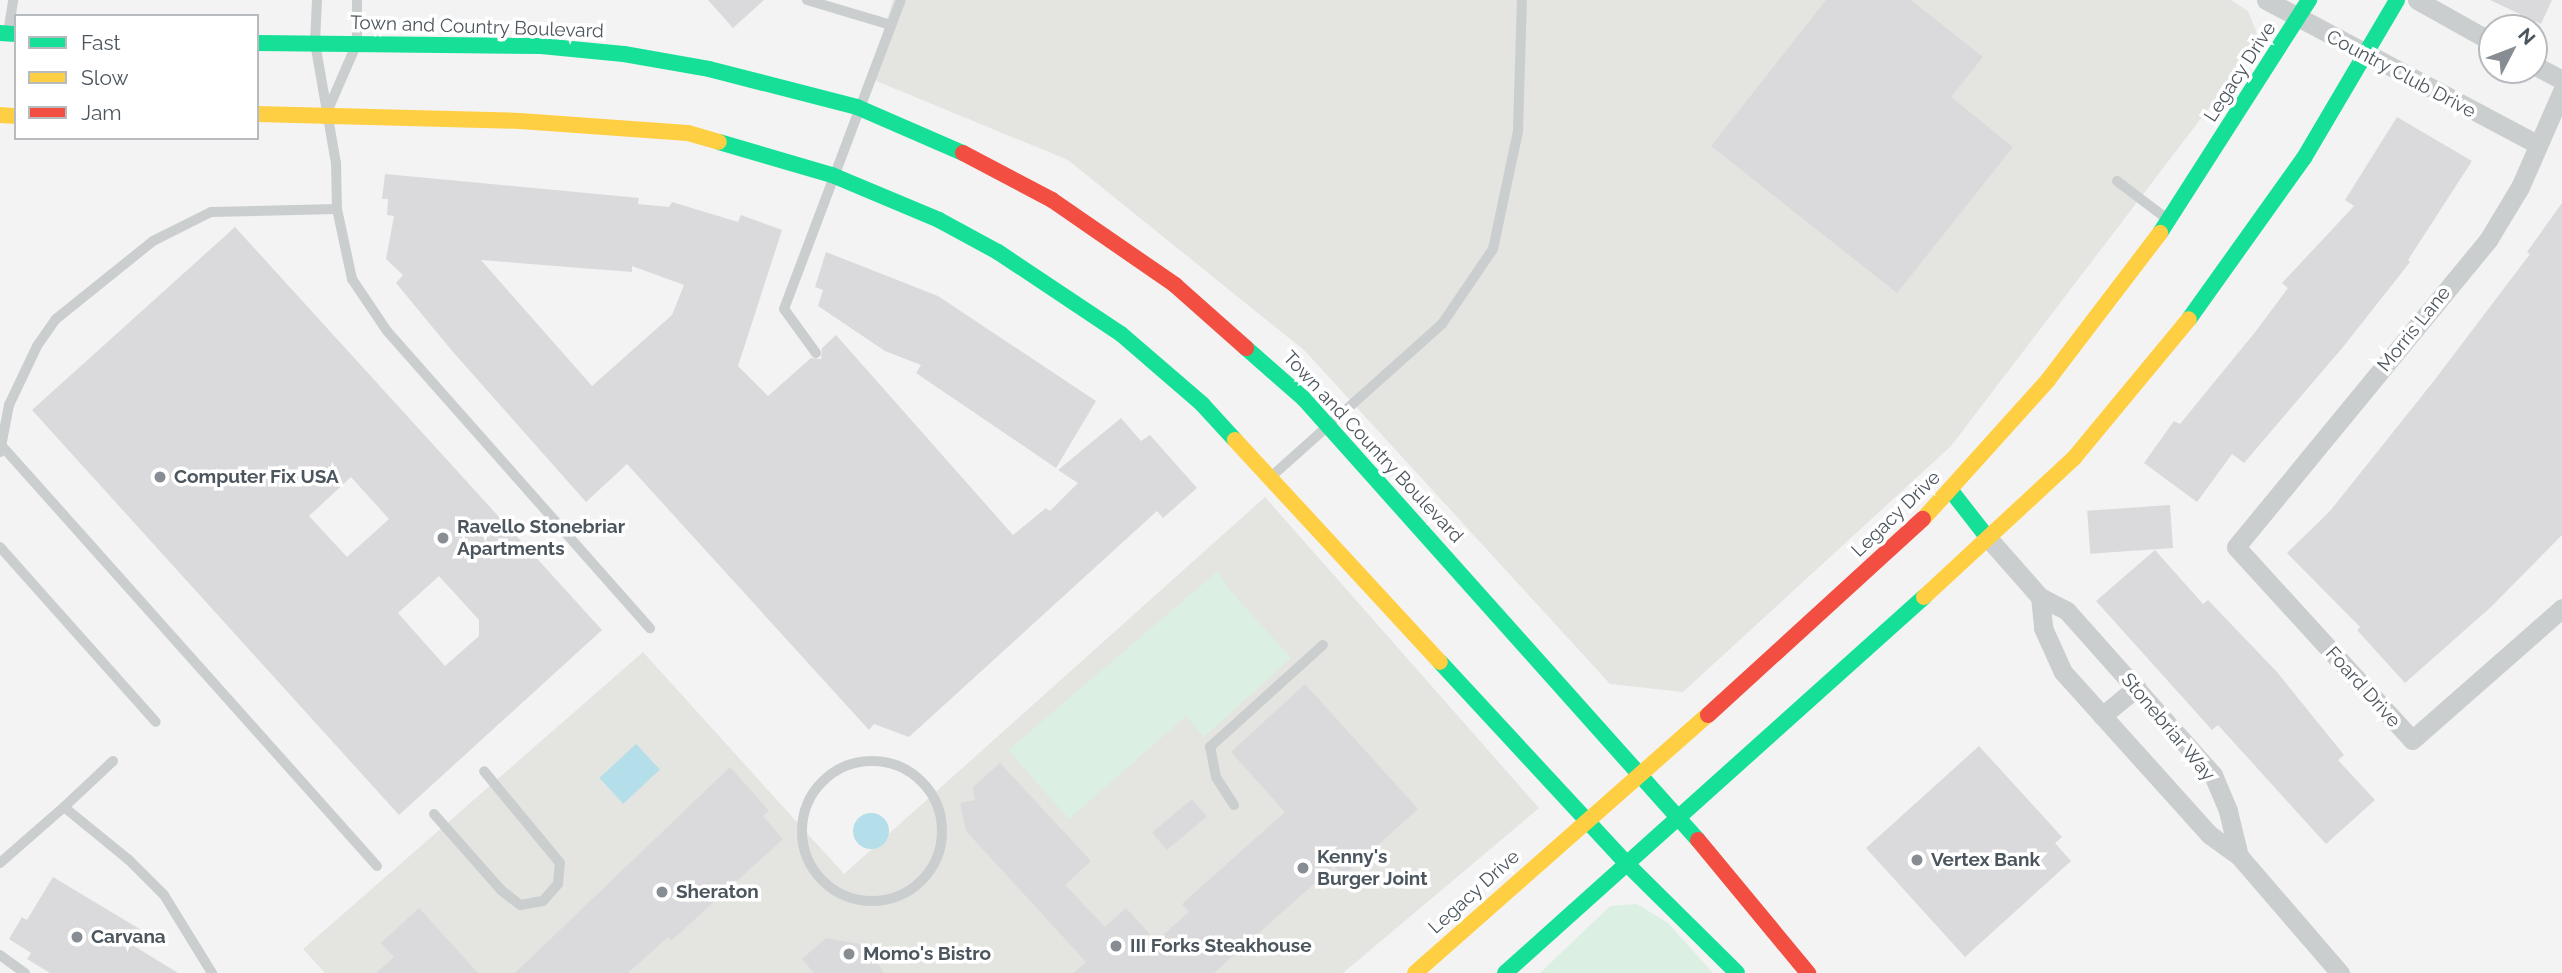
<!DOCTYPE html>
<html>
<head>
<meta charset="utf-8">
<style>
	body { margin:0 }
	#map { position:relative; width:2562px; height:973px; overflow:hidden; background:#f4f3f3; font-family:Raleway,sans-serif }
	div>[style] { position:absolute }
	.commercial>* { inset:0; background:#e4e4e1 }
	.green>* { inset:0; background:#dbefe2 }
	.water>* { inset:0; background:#b4dee9; transform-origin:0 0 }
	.round { border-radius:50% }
	.building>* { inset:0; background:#dadadc; transform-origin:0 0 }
	.lane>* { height:10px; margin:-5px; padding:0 5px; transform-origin:5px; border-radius:5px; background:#cbcecf }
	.lane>.ring { margin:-5px; padding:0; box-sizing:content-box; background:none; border:10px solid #cbcecf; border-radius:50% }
	.street>* { height:19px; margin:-9.5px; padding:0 9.5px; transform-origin:9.5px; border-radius:9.5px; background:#cbcecf }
	.fast>* { height:16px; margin:-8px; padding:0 8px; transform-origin:8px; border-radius:8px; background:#16e098 }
	.slow>* { height:16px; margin:-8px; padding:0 8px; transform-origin:8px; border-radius:8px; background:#ffcf43 }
	.jam>* { height:16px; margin:-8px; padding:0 8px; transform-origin:8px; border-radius:8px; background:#f24e42 }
	.dots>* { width:19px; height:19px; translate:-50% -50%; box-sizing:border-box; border:4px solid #fff; border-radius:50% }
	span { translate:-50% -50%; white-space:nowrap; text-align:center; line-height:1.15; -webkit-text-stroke:7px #fff; paint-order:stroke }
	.street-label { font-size:19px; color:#4c565e }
	.poi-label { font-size:19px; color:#4c565e; font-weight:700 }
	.left { translate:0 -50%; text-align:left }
	.legend { position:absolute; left:14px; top:14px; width:245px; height:126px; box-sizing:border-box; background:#fff; border:2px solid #b7bbbf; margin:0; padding:9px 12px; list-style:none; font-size:21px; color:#4c565e }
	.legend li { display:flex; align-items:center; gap:14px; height:35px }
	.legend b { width:35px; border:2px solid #b7bbbf }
	.north { position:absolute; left:2478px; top:14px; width:70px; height:70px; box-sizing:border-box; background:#fff; border:2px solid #b7bbbf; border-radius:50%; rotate:48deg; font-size:19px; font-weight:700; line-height:28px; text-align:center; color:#4c565e }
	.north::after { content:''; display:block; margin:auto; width:24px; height:32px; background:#878d92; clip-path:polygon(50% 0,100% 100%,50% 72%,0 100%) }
</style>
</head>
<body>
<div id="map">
	<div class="commercial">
		<div style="clip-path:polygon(893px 0,2231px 0,2248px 11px,2260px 41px,1951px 446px,1683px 692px,1610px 684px,1305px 351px,1068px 160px,869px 78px)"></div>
		<div style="clip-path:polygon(1265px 497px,1539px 808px,1343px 973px,325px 973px,303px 949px,643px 652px,844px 874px)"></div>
	</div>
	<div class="green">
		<div style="clip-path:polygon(1218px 571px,1227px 587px,1291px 658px,1204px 737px,1186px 716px,1069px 819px,1008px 750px)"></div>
		<div style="clip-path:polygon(1637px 904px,1668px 923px,1713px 973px,1540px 973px,1610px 906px)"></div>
	</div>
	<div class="water">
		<div style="left:636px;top:744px;width:35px;height:50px;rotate:47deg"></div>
		<div class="round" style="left:853px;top:813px;width:36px;height:36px"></div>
	</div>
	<div class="building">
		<div style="clip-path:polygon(708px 0,764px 0,733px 28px)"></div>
		<div style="clip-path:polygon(1826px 0,1911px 0,1983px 57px,1951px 97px,2013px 147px,1897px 293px,1711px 146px)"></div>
		<div style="clip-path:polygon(2490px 0,2552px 0,2541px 24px)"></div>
		<div style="clip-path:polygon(2397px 117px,2472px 161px,2408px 260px,2410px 262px,2343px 347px,2244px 463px,2232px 454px,2197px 502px,2144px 463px,2174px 421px,2180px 424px,2256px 331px,2288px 288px,2282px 283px,2354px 206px,2345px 200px)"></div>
		<div style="clip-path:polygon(evenodd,385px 174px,639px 198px,638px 204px,669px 207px,672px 202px,738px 222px,741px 215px,782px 230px,738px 366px,768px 396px,811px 358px,821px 359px,822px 348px,836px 335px,1013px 535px,1046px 508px,1050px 511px,1078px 483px,1058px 470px,1121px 418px,1141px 441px,1150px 435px,1197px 488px,1163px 518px,1157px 511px,909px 737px,874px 724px,869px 730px,627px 464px,586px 502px,453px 352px,396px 283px,403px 275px,386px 259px,394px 216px,387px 215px,388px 199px,382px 199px,385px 174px,481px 260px,632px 272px,632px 266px,684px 285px,672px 315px,592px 386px,481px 260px)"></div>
		<div style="clip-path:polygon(2562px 203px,2562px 535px,2491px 607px,2405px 683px,2357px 630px,2360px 627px,2287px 553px,2330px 511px,2433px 382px,2530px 254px,2527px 252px)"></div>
		<div style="clip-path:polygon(evenodd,235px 227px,602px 630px,399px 815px,32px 410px,235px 227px,351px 477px,389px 519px,347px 557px,309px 516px,351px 477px,235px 227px,439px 576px,479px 620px,479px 636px,445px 666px,398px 613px,439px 576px)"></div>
		<div style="clip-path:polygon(826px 252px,938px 296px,1096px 401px,1056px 468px,916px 373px,921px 365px,885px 351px,818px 306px,823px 290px,815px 287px)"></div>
		<div style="left:2170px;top:505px;width:43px;height:83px;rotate:86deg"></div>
		<div style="clip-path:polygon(2155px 550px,2203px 604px,2208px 600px,2277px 672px,2344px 755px,2338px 760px,2375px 800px,2326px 844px,2218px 725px,2212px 730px,2096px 601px)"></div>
		<div style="clip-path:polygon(1305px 684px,1418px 809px,1343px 876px,1334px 866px,1214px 973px,1074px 973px,1086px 962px,966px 831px,960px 803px,975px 800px,973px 787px,1000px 763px,1091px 861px,1065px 885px,1105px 927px,1126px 908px,1156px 941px,1189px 912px,1182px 904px,1285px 812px,1231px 752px)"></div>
		<div style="clip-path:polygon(1979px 746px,2062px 837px,2055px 843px,2071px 861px,1965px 957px,1866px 848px)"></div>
		<div style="clip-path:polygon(730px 767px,769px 811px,763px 816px,783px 839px,671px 941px,668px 937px,628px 973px,515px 973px)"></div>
		<div style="left:1192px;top:799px;width:23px;height:52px;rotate:50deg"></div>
		<div style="clip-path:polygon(53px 877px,143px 931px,134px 946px,178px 973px,50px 973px,27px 959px,31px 953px,9px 939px,22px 917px,27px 920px)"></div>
		<div style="clip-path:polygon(419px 908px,478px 973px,376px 973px,394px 957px,381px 943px)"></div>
		<div style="clip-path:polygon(826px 938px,866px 945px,884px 973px,814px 973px,802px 959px)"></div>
	</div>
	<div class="lane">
		<div style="left:317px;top:0;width:43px;rotate:92.7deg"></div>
		<div style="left:315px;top:43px;width:122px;rotate:80.1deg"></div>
		<div style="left:336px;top:163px;width:46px;rotate:88.8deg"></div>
		<div style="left:337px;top:209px;width:72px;rotate:77.9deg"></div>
		<div style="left:352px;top:279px;width:63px;rotate:56.1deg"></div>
		<div style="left:387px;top:331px;width:397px;rotate:48.5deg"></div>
		<div style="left:807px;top:0;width:88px;rotate:16.6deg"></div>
		<div style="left:8px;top:33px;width:33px;rotate:-81deg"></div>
		<div style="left:327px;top:112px;width:75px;rotate:-66.5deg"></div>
		<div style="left:357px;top:43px;width:43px;rotate:-90deg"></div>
		<div style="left:2117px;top:181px;width:63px;rotate:37.2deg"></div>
		<div style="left:816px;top:353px;width:54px;rotate:-126deg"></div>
		<div style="left:784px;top:309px;width:330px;rotate:-69.3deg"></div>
		<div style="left:2px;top:446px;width:563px;rotate:48.24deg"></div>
		<div style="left:0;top:452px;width:48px;rotate:-79.2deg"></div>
		<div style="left:9px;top:405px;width:65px;rotate:-64.6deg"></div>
		<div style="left:37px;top:346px;width:33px;rotate:-55deg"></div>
		<div style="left:56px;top:319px;width:124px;rotate:-38.8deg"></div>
		<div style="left:153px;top:241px;width:65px;rotate:-26.6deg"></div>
		<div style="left:211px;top:212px;width:126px;rotate:-1.4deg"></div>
		<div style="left:1273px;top:475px;width:227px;rotate:-41.8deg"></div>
		<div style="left:1442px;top:324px;width:91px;rotate:-55.8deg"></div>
		<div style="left:1493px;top:249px;width:121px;rotate:-78deg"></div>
		<div style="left:1518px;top:131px;width:131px;rotate:-88.3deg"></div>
		<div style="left:0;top:547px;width:234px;rotate:48.3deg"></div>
		<div class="ring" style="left:802px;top:761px;width:130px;height:130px"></div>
		<div style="left:113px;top:761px;width:67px;rotate:136.8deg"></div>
		<div style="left:64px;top:807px;width:84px;rotate:39.2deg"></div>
		<div style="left:129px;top:860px;width:49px;rotate:45deg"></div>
		<div style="left:164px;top:895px;width:92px;rotate:58.4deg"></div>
		<div style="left:1234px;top:805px;width:33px;rotate:-123deg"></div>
		<div style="left:1216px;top:777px;width:31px;rotate:-101deg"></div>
		<div style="left:1210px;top:747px;width:152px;rotate:-42.1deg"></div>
		<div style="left:434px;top:814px;width:101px;rotate:48.6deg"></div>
		<div style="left:501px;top:890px;width:24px;rotate:38deg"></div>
		<div style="left:520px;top:905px;width:23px;rotate:-10deg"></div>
		<div style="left:543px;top:901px;width:23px;rotate:-49deg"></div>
		<div style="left:558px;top:884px;width:21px;rotate:-85deg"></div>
		<div style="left:560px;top:863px;width:119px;rotate:-129.6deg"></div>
		<div style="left:0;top:863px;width:85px;rotate:-41.2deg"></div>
		<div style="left:0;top:955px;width:31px;rotate:36deg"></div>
	</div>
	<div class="street">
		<div style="left:2266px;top:0;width:307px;rotate:28deg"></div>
		<div style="left:2417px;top:0;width:86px;rotate:29.2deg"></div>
		<div style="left:2534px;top:65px;width:32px;rotate:28deg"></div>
		<div style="left:2562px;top:91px;width:105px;rotate:113.6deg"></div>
		<div style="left:2520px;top:187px;width:62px;rotate:121.1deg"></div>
		<div style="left:2488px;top:240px;width:397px;rotate:129.4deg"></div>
		<div style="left:2236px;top:547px;width:261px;rotate:47.6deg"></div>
		<div style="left:2412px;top:740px;width:200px;rotate:-41.3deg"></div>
		<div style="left:1988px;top:538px;width:79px;rotate:48.6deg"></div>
		<div style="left:2040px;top:597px;width:30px;rotate:27deg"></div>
		<div style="left:2067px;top:611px;width:220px;rotate:48.3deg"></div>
		<div style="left:2213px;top:775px;width:39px;rotate:67deg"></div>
		<div style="left:2228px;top:811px;width:46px;rotate:76.3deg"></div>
		<div style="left:2239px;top:856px;width:155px;rotate:49.2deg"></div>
		<div style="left:2040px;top:597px;width:31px;rotate:84deg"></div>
		<div style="left:2043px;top:628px;width:48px;rotate:65.6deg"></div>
		<div style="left:2063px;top:672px;width:219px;rotate:48deg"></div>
		<div style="left:2210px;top:835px;width:36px;rotate:36deg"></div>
		<div style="left:2102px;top:716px;width:45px;rotate:-39.6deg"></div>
	</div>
	<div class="fast">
		<div style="left:0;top:33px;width:16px;rotate:4deg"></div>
		<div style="left:257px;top:43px;width:284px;rotate:0.6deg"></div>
		<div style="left:541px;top:46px;width:83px;rotate:5.5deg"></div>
		<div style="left:624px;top:54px;width:86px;rotate:10deg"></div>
		<div style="left:709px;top:69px;width:153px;rotate:14.4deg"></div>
		<div style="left:857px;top:107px;width:116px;rotate:23.5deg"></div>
		<div style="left:719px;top:142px;width:118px;rotate:16.3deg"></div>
		<div style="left:832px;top:175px;width:116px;rotate:22.8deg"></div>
		<div style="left:939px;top:220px;width:67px;rotate:28.5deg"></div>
		<div style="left:998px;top:252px;width:148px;rotate:33.7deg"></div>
		<div style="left:1121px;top:334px;width:107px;rotate:40.8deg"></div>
		<div style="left:1202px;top:404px;width:49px;rotate:47.5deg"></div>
		<div style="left:2160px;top:233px;width:277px;rotate:-57.4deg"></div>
		<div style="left:2189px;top:319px;width:198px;rotate:-54.5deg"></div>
		<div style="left:2304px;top:158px;width:183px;rotate:-59.5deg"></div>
		<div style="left:1246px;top:348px;width:77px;rotate:41.3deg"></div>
		<div style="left:1304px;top:399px;width:591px;rotate:48.22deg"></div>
		<div style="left:1952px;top:492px;width:58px;rotate:52deg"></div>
		<div style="left:1440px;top:662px;width:274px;rotate:47.2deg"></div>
		<div style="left:1626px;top:863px;width:156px;rotate:44.7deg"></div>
		<div style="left:1505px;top:973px;width:563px;rotate:-41.9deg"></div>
	</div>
	<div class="slow">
		<div style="left:257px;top:114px;width:263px;rotate:1.5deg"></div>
		<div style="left:520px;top:121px;width:168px;rotate:4.1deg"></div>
		<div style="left:688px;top:133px;width:32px;rotate:16deg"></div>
		<div style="left:0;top:115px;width:16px;rotate:4deg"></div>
		<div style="left:1235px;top:440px;width:302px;rotate:47.3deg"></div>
		<div style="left:1923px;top:519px;width:187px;rotate:-48deg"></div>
		<div style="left:2048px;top:380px;width:185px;rotate:-52.7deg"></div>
		<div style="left:1924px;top:597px;width:205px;rotate:-42.8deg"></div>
		<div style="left:2074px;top:458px;width:180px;rotate:-50.4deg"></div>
		<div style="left:1415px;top:973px;width:390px;rotate:-41.4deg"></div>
	</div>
	<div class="jam">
		<div style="left:963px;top:153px;width:101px;rotate:27.8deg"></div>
		<div style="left:1052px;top:200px;width:150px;rotate:34.6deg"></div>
		<div style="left:1175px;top:285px;width:95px;rotate:41.6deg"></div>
		<div style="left:1708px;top:715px;width:291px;rotate:-42.4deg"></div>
		<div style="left:1698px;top:840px;width:173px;rotate:50.4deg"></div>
	</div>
	<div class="dots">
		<div style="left:160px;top:477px;background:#878d92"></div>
		<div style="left:443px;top:538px;background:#878d92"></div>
		<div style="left:1917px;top:860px;background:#878d92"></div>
		<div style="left:1303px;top:868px;background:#878d92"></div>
		<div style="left:662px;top:892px;background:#878d92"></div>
		<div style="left:77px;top:937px;background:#878d92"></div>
		<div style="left:1116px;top:946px;background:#878d92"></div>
		<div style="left:849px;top:954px;background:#878d92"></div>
	</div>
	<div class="street-label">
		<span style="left:477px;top:27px;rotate:2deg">Town and Country Boulevard</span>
		<span style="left:2240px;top:72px;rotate:-57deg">Legacy Drive</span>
		<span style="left:2401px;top:74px;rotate:28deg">Country Club Drive</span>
		<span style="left:2414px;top:329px;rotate:-51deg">Morris Lane</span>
		<span style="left:1373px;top:447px;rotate:47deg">Town and Country Boulevard</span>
		<span style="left:1896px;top:514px;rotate:-44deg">Legacy Drive</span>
		<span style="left:2363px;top:687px;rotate:48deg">Foard Drive</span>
		<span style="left:2168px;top:727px;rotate:50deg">Stonebriar Way</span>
		<span style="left:1474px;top:892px;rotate:-42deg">Legacy Drive</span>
	</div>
	<div class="poi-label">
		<span class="left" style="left:174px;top:477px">Computer Fix USA</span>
		<span class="left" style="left:457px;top:538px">Ravello Stonebriar<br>Apartments</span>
		<span class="left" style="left:1317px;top:868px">Kenny's<br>Burger Joint</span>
		<span class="left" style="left:1931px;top:860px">Vertex Bank</span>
		<span class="left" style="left:676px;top:892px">Sheraton</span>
		<span class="left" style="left:91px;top:937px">Carvana</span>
		<span class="left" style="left:1130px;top:946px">III Forks Steakhouse</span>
		<span class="left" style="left:863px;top:954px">Momo's Bistro</span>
	</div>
	<ul class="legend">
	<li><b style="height:9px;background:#16e098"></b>Fast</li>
	<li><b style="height:9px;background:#ffcf43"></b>Slow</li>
	<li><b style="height:9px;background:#f24e42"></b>Jam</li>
	</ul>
	<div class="north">N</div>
</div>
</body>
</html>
